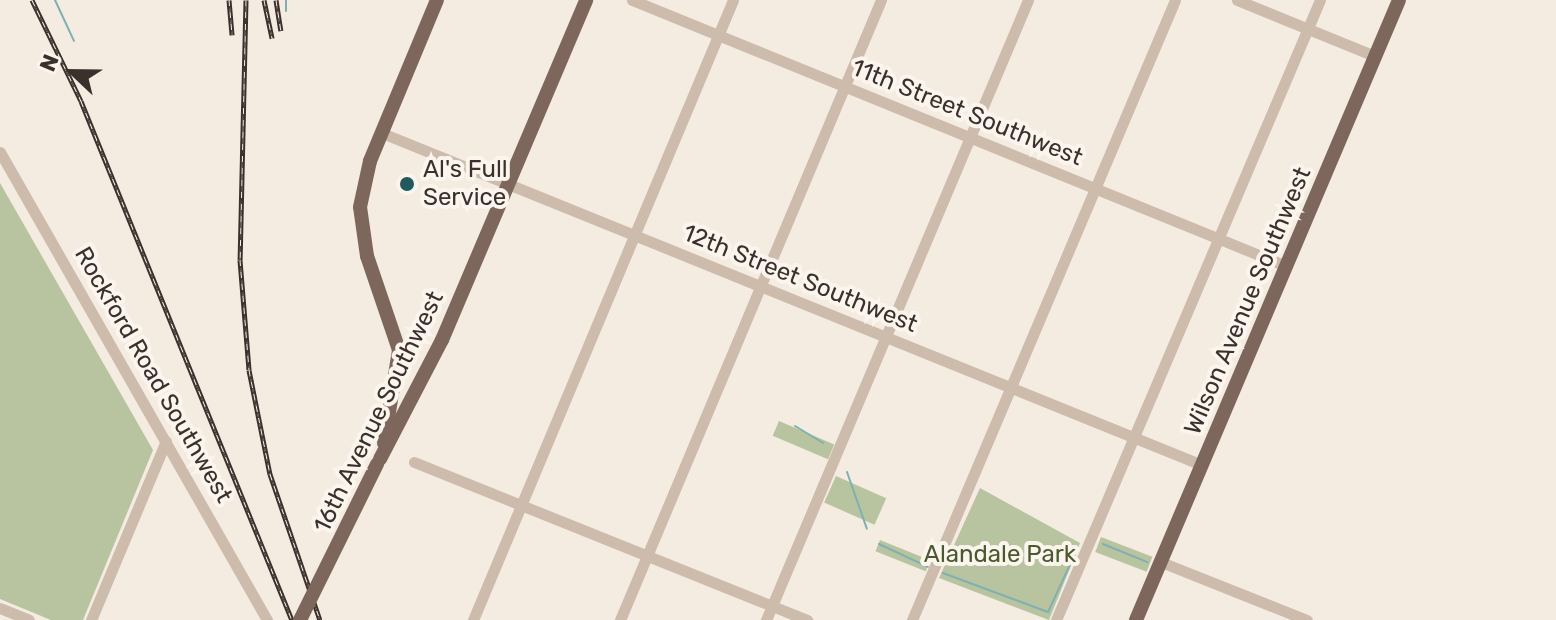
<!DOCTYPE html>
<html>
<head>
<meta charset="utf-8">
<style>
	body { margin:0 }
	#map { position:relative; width:1556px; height:620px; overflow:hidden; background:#f4ebe1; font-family:Rubik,sans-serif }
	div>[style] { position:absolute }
	.green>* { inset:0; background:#b8c4a0; transform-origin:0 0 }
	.stream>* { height:2px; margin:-1px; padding:0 1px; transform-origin:1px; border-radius:1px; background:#7fb0b2 }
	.minor>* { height:11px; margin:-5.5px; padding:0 5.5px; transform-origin:5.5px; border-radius:5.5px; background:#cdbbac }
	.major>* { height:14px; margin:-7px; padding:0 7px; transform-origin:7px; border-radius:7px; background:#7d675c }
	.rail>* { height:5px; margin-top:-2.5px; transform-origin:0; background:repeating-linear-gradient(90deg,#fbf5ee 0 6px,#3b302b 0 12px); box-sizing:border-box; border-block:2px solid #3b302b }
	.major-bridge>* { height:14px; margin:-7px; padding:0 7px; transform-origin:7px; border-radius:7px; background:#7d675c }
	.dots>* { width:22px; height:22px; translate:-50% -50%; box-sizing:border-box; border:4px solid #fbf5ee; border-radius:50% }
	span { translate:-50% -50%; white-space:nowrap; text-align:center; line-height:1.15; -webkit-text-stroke:8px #fbf5ee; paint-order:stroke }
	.street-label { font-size:24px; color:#3b302b }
	.poi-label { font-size:24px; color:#3b302b }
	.left { translate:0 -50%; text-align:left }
	.park-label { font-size:24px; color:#4a5a2e }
	.north { position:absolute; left:32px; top:32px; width:80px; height:80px; -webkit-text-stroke:6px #fbf5ee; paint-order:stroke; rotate:292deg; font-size:22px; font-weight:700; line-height:32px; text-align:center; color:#3b302b }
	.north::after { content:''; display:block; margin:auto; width:28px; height:36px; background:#3b302b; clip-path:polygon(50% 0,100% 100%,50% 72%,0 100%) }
</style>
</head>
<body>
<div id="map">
	<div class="green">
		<div style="clip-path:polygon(0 183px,153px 450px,83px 620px,51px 620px,0 599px)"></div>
		<div style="left:779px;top:421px;width:60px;height:16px;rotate:23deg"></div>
		<div style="left:836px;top:476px;width:55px;height:29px;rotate:24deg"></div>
		<div style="clip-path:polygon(980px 488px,1080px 543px,1049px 620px,939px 578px)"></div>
		<div style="left:1101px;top:537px;width:55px;height:16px;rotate:21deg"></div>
		<div style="left:880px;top:540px;width:54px;height:12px;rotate:22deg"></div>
	</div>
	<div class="stream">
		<div style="left:55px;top:0;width:45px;rotate:65.1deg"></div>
		<div style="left:286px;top:0;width:11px;rotate:90deg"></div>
		<div style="left:795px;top:426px;width:33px;rotate:31deg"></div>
		<div style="left:847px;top:472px;width:60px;rotate:70.7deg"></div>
		<div style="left:879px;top:544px;width:54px;rotate:25.1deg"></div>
		<div style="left:1103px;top:544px;width:48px;rotate:22.2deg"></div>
		<div style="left:943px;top:573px;width:112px;rotate:20.4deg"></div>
		<div style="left:1048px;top:612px;width:66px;rotate:-65deg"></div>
	</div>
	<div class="minor">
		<div style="left:632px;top:0;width:706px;rotate:22.13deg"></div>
		<div style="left:1237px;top:0;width:149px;rotate:22.1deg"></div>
		<div style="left:382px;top:133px;width:885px;rotate:22.04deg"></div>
		<div style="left:0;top:152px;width:539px;rotate:60.29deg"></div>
		<div style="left:414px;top:462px;width:424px;rotate:21.9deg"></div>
		<div style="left:1161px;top:562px;width:157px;rotate:21.7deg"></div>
		<div style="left:0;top:608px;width:31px;rotate:22deg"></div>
		<div style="left:91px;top:620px;width:194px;rotate:-67.3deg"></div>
		<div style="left:473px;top:620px;width:672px;rotate:-67.25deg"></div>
		<div style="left:620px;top:620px;width:673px;rotate:-67.17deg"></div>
		<div style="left:766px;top:620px;width:673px;rotate:-67.09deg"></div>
		<div style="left:912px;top:620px;width:673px;rotate:-67.01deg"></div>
		<div style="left:1056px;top:620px;width:674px;rotate:-66.94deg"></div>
	</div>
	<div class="major">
		<div style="left:384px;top:443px;width:94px;rotate:-80.8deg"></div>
		<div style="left:399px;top:350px;width:99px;rotate:-108.8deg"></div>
		<div style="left:367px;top:256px;width:49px;rotate:-98.1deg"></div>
		<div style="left:360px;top:207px;width:47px;rotate:-77.7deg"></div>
		<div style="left:370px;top:161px;width:174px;rotate:-67.4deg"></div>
		<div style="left:380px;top:459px;width:134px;rotate:-62.5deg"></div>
		<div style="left:442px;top:340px;width:369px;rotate:-67deg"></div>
		<div style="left:1136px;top:620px;width:673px;rotate:-67.01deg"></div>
	</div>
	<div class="rail">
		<div style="left:32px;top:0;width:112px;rotate:64.1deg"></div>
		<div style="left:81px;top:101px;width:560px;rotate:67.88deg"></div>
		<div style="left:229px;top:0;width:35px;rotate:85deg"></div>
		<div style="left:246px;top:0;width:260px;rotate:91.3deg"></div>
		<div style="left:240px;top:260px;width:110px;rotate:85.3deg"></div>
		<div style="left:249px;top:370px;width:106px;rotate:78.6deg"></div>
		<div style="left:270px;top:474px;width:154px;rotate:71.1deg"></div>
		<div style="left:264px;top:0;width:39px;rotate:78deg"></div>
		<div style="left:276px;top:0;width:31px;rotate:81deg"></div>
	</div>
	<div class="major-bridge">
		<div style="left:300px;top:620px;width:174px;rotate:-63.7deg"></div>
	</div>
	<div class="dots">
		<div style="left:407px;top:184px;background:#1f5a5e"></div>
	</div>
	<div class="street-label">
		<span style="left:967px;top:113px;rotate:22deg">11th Street Southwest</span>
		<span style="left:800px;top:279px;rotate:22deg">12th Street Southwest</span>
		<span style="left:1248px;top:301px;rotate:-67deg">Wilson Avenue Southwest</span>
		<span style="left:153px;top:375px;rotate:60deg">Rockford Road Southwest</span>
		<span style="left:379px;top:412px;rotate:-64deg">16th Avenue Southwest</span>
	</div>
	<div class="poi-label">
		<span class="left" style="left:423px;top:184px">Al's Full<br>Service</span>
	</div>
	<div class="park-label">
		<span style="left:1000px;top:555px">Alandale Park</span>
	</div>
	<div class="north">N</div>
</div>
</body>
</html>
